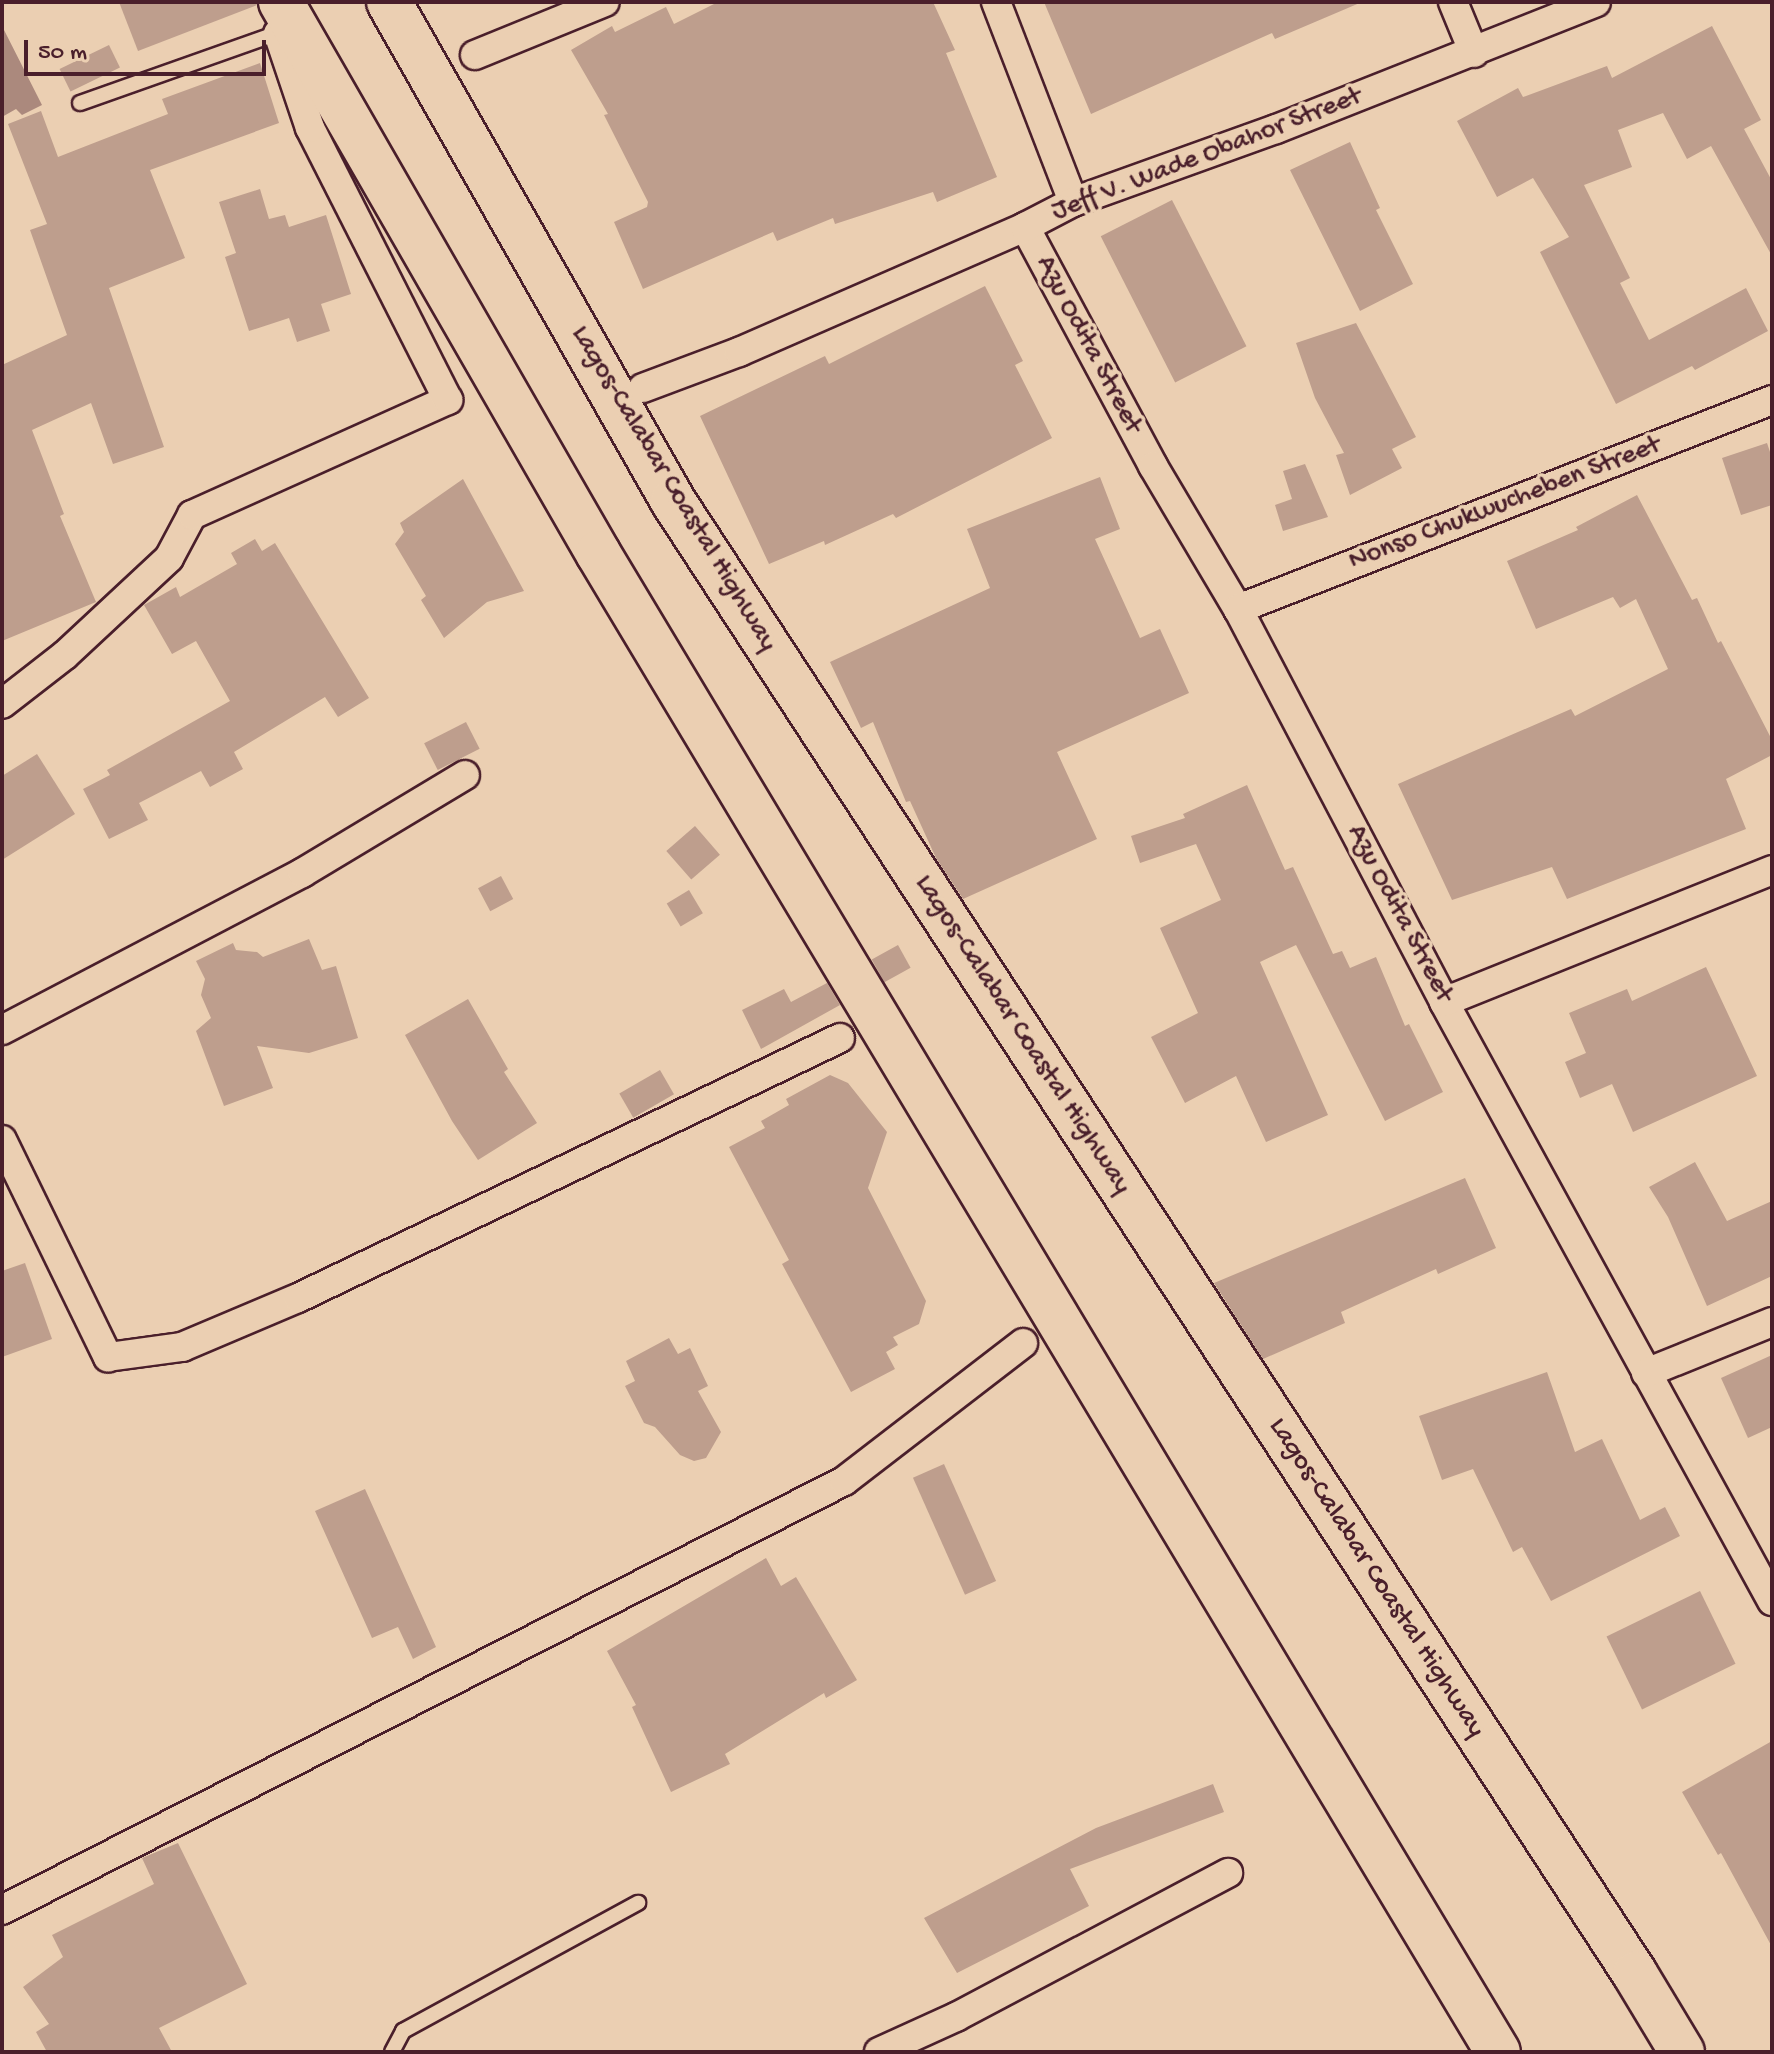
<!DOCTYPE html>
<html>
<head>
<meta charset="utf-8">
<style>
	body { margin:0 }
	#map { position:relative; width:1774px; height:2054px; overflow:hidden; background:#ebcfb2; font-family:"Gochi Hand",sans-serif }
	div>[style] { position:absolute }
	.water>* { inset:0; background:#ab897d }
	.building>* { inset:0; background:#be9e8d; transform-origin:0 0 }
	.roads { filter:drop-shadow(2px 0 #4a1f2b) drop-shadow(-2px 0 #4a1f2b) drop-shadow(0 2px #4a1f2b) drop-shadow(0 -2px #4a1f2b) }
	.service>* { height:14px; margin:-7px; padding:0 7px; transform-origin:7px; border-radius:7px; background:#ebcfb2 }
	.minor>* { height:28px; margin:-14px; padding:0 14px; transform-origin:14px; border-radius:14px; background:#ebcfb2 }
	.trunk>* { height:44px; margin:-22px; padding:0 22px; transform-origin:22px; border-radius:22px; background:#ebcfb2 }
	span { translate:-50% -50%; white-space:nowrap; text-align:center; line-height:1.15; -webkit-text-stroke:7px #ebcfb2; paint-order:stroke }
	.street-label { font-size:28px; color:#4a1f2b }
	.frame { position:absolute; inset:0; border:4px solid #4a1f2b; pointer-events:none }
	.scale { position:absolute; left:24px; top:40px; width:242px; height:36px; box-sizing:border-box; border:4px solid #4a1f2b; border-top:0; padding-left:10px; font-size:24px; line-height:28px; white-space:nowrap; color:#4a1f2b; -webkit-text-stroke:6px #ebcfb2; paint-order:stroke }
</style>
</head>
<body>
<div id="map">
	<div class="water">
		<div style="clip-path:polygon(2px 26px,42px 105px,22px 115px,16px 109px,2px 117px)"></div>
	</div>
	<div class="building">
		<div style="clip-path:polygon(119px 2px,256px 2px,257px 5px,138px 51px)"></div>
		<div style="clip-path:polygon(718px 2px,933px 2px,955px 50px,946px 53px,997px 177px,937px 202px,933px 192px,835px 224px,833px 218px,777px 241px,773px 232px,643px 289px,614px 222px,647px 207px,648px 202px,604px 115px,608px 114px,571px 50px,612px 26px,615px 32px,666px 7px,674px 24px)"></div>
		<div style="clip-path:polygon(1044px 2px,1362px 2px,1275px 39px,1272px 33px,1091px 114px)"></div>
		<div style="clip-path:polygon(1712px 26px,1761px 120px,1744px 129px,1772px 181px,1772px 256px,1711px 146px,1687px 159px,1663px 113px,1618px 130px,1632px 167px,1584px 185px,1630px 278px,1620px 283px,1649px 340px,1746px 288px,1768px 331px,1695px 370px,1692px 366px,1616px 404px,1540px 252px,1569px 237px,1533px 178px,1497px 197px,1457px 121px,1518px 88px,1523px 97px,1607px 66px,1612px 78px)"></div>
		<div style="left:109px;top:45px;width:25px;height:55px;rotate:64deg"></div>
		<div style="clip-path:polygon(260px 63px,279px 123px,150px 170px,185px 258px,109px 288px,164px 447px,113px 464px,91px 403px,32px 430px,64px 514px,60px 516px,96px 602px,2px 641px,2px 365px,67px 335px,30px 230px,47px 224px,8px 124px,41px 111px,58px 157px,168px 114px,162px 99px)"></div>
		<div style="clip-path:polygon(1350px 142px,1380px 208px,1376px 210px,1413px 284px,1360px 311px,1290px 170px)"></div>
		<div style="clip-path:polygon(260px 189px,269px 219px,285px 215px,289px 227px,326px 215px,351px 294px,321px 304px,330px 331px,297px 342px,289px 318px,249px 331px,225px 257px,236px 253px,219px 202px)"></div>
		<div style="left:1172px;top:200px;width:164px;height:80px;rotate:63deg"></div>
		<div style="clip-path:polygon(985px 286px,1023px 361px,1015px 365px,1052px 438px,896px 518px,893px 514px,825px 545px,824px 541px,769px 564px,700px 416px,825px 356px,829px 364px)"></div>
		<div style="clip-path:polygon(1356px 323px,1416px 437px,1392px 449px,1402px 468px,1350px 495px,1336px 455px,1344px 453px,1315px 398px,1296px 343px)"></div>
		<div style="clip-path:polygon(1767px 443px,1772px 458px,1772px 505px,1741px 515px,1722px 458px)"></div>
		<div style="clip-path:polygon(1305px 464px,1328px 517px,1283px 531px,1275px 505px,1292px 499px,1283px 471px)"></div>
		<div style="clip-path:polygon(1100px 477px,1120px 529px,1095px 539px,1140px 638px,1160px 629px,1189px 693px,1057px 752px,1097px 839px,963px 899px,936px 858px,910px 801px,906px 802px,873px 722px,861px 728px,830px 662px,990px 588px,967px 529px)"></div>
		<div style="clip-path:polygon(463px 479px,524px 591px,487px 602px,444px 638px,421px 600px,426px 596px,395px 544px,404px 532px,400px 523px)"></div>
		<div style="clip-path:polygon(1637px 495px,1692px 600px,1697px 598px,1718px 643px,1721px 641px,1772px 740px,1772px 755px,1726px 779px,1746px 829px,1567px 899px,1552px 867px,1452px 900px,1398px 784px,1571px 709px,1575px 716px,1668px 669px,1636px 599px,1620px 608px,1613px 597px,1536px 629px,1507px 561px,1578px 530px,1576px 527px)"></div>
		<div style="clip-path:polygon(255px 539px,262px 551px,275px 543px,369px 698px,338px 717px,325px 697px,234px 752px,243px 769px,210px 787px,201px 771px,139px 803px,148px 820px,109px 839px,83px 789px,110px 775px,107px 770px,230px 701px,196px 641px,172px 654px,144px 605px,176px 587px,180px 597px,237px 564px,231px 553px)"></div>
		<div style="left:466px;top:722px;width:30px;height:47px;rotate:63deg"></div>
		<div style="clip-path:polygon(37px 754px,75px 814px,2px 860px,2px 776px)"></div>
		<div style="clip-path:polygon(1247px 785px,1285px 870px,1293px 867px,1333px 954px,1342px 951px,1350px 968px,1376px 957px,1405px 1026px,1409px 1024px,1443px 1092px,1385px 1121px,1296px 945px,1260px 962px,1328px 1115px,1266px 1142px,1236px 1076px,1185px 1103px,1151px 1037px,1198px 1013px,1160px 928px,1221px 900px,1196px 844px,1140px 863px,1131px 836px,1185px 818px,1183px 814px)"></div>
		<div style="left:695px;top:826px;width:38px;height:38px;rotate:49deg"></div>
		<div style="left:501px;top:876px;width:26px;height:26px;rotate:62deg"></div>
		<div style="left:689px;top:890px;width:27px;height:26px;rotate:59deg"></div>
		<div style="clip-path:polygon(309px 939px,322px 970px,336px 966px,358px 1038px,309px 1053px,257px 1046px,273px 1088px,224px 1106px,196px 1031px,211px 1018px,201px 995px,205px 979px,196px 961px,233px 943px,236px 950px,257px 952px,263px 957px)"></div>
		<div style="left:898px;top:945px;width:26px;height:30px;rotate:61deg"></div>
		<div style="clip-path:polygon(1706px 967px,1757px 1076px,1633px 1132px,1612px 1084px,1580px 1098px,1565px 1062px,1586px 1053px,1569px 1013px,1627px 989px,1632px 1001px)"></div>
		<div style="clip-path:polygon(827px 983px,840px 1005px,761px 1049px,742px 1010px,784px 989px,791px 1002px)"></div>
		<div style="clip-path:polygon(468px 999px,508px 1069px,504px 1072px,537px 1123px,478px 1160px,452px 1121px,405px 1035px)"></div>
		<div style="left:660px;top:1070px;width:28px;height:47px;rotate:60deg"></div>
		<div style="clip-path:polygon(830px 1075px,848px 1083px,887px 1132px,868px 1188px,926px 1301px,919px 1324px,893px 1337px,898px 1345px,886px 1352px,895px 1369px,851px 1392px,782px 1264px,789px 1260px,729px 1147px,765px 1128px,761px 1121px,789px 1105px,786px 1099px)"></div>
		<div style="clip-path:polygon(1695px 1162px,1727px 1221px,1772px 1201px,1772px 1276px,1707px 1306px,1668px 1217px,1649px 1187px)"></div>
		<div style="clip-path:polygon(1465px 1178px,1496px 1248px,1438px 1274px,1436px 1269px,1341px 1312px,1345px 1323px,1263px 1359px,1214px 1283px)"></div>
		<div style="clip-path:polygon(25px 1263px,52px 1339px,2px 1357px,2px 1271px)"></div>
		<div style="clip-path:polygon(669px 1338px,678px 1354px,690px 1348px,708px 1386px,698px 1391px,721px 1432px,706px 1458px,694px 1461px,680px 1455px,655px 1427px,644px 1423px,625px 1386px,635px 1381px,626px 1361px)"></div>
		<div style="clip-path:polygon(1772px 1355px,1772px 1427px,1748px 1438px,1721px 1378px)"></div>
		<div style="clip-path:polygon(1547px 1372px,1575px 1452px,1602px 1439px,1640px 1520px,1665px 1507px,1680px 1536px,1551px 1601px,1522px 1547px,1513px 1552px,1473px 1469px,1442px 1480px,1419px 1416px)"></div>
		<div style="left:944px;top:1464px;width:128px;height:34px;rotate:66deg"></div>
		<div style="clip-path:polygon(365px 1489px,436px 1647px,413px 1659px,398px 1627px,372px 1638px,315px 1511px)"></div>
		<div style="clip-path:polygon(766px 1558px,781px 1586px,796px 1577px,857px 1680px,826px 1698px,824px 1693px,725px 1754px,730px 1764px,671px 1792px,632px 1707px,636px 1705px,607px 1651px)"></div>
		<div style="left:1700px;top:1591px;width:81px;height:104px;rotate:64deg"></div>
		<div style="clip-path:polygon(1772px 1741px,1772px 1947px,1721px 1853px,1718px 1855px,1682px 1792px)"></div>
		<div style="clip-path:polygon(1213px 1784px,1224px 1812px,1070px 1869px,1089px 1906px,957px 1973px,924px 1918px,1096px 1828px)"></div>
		<div style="clip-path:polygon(178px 1843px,247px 1984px,159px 2028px,172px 2052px,47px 2052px,36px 2032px,49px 2024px,23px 1987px,63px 1957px,52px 1935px,154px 1884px,142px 1858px)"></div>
	</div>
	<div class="roads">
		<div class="service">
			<div style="left:80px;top:103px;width:210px;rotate:-19.5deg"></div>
			<div style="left:392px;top:2052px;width:24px;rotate:-62deg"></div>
			<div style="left:403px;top:2031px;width:268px;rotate:-28.6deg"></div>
		</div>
		<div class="minor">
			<div style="left:996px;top:2px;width:214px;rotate:68.9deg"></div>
			<div style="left:1453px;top:2px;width:55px;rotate:67.6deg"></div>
			<div style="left:475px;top:55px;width:140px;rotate:-22.2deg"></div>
			<div style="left:1025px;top:227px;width:271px;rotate:61.8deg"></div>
			<div style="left:1153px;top:466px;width:166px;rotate:59.3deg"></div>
			<div style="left:1238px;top:609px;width:444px;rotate:62.3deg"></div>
			<div style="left:1444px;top:1002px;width:683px;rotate:61.3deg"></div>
			<div style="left:643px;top:388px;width:103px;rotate:-20.6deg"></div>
			<div style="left:739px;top:352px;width:312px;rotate:-23.6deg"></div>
			<div style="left:1025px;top:227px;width:54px;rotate:-27.5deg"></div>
			<div style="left:1073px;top:202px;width:216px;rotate:-19.8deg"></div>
			<div style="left:1276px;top:129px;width:344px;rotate:-21.6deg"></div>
			<div style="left:1238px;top:609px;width:573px;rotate:-21.37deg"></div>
			<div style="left:2px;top:704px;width:80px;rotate:-37.9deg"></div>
			<div style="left:65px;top:655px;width:142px;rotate:-43deg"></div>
			<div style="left:169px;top:558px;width:49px;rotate:-61.9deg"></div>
			<div style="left:192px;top:515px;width:281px;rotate:-24.2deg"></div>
			<div style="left:448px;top:400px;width:305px;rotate:-116.9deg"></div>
			<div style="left:310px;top:128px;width:100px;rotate:-108.6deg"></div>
			<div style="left:1444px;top:1002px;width:354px;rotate:-21.9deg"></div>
			<div style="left:2px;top:1030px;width:339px;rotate:-27.6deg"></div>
			<div style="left:302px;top:873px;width:190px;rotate:-31deg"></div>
			<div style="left:2px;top:1140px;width:242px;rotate:64deg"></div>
			<div style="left:108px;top:1357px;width:75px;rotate:-7.7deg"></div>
			<div style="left:182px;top:1347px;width:126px;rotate:-22.9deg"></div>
			<div style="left:298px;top:1298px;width:601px;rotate:-25.63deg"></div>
			<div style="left:1646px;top:1373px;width:136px;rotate:-22deg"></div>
			<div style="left:2px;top:1910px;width:945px;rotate:-27deg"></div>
			<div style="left:844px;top:1481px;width:226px;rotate:-37.6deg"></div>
			<div style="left:879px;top:2052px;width:85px;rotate:-24.4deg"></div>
			<div style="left:956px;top:2017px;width:308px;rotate:-27.9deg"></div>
		</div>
		<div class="trunk">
			<div style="left:281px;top:2px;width:636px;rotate:60.09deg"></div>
			<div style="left:598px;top:553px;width:1748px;rotate:59.02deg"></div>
			<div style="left:389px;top:2px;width:574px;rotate:60.35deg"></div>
			<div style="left:673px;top:501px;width:1759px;rotate:56.85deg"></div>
			<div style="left:1635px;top:1974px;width:91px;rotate:58.9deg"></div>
		</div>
	</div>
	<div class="street-label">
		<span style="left:1207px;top:155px;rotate:-21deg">Jeff V. Wade Obahor Street</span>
		<span style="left:1088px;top:345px;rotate:62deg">Azu Odita Street</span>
		<span style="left:673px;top:489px;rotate:59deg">Lagos-Calabar Coastal Highway</span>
		<span style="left:1505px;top:504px;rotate:-21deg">Nonso Chukwucheben Street</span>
		<span style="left:1399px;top:914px;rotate:62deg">Azu Odita Street</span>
		<span style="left:1022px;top:1035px;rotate:57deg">Lagos-Calabar Coastal Highway</span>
		<span style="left:1376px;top:1578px;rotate:57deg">Lagos-Calabar Coastal Highway</span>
	</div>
	<div class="frame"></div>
	<div class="scale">50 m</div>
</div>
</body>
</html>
